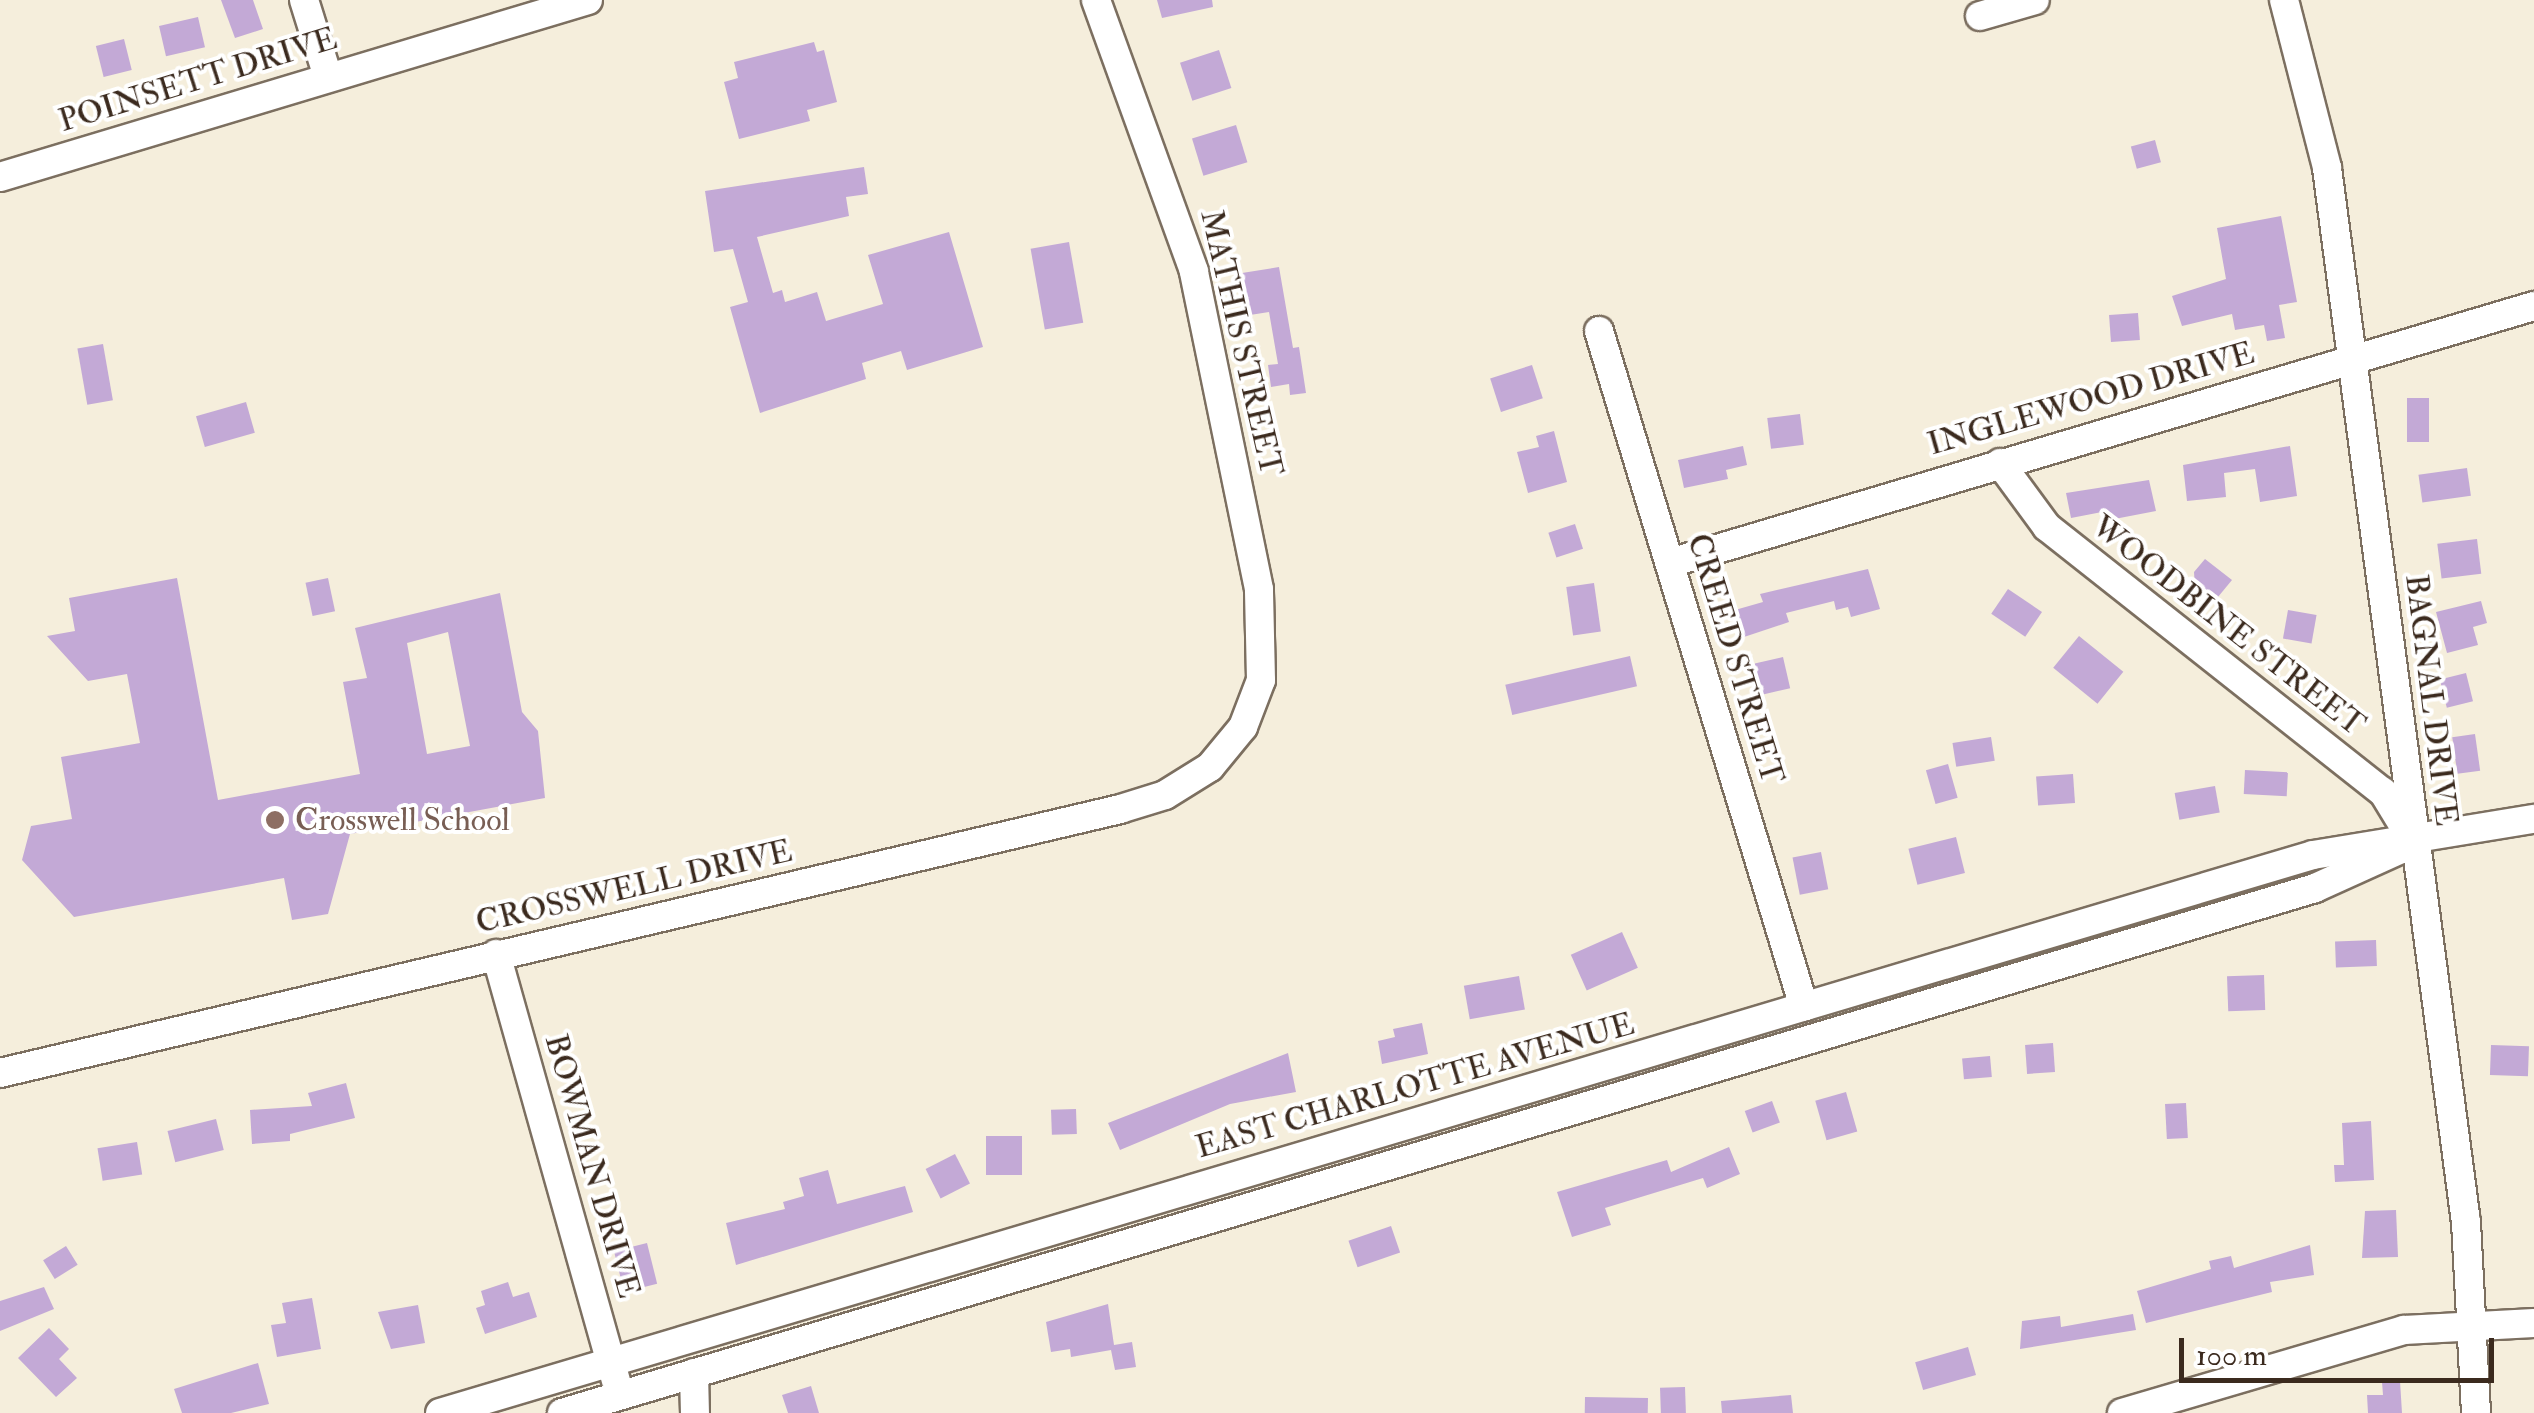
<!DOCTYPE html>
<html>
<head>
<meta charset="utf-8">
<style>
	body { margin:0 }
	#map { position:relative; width:2534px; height:1413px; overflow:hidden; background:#f5eedc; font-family:"IM FELL Double Pica",serif }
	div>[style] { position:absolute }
	.building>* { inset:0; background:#c3a9d6; transform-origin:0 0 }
	.roads { filter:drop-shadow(2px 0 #7c6f60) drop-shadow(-2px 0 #7c6f60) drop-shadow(0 2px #7c6f60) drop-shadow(0 -2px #7c6f60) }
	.minor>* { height:28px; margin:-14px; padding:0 14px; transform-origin:14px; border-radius:14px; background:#fff }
	.dots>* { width:28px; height:28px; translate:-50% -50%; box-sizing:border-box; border:5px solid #fff; border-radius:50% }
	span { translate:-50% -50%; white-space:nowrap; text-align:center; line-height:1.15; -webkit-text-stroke:8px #fff; paint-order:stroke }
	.street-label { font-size:32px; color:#3b2a1e }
	.education-label { font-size:32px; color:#785e54 }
	.left { translate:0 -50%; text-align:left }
	.scale { position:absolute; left:2179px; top:1338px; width:315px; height:45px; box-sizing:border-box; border:5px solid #3b2a1e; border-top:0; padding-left:12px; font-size:30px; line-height:35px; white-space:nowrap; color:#3b2a1e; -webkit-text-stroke:8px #fff; paint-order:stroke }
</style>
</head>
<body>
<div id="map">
	<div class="building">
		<div style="clip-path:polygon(221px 0,253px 0,263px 29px,235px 38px)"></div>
		<div style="clip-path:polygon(1157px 0,1212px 0,1213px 7px,1162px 18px)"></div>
		<div style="left:198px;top:17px;width:31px;height:40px;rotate:77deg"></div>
		<div style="left:124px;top:39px;width:32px;height:29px;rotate:76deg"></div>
		<div style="clip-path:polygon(814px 42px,817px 52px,824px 50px,837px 102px,807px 110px,810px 121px,739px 139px,724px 82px,738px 78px,734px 62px)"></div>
		<div style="left:1219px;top:50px;width:40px;height:41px;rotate:72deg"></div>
		<div style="left:1236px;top:125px;width:39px;height:46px;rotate:73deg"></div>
		<div style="left:2155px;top:140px;width:23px;height:25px;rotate:75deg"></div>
		<div style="clip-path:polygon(864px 167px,868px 194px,846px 197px,849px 216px,757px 237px,773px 293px,782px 290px,785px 302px,817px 292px,826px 321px,883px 304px,868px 255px,949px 232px,983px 347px,907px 370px,901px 351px,862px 363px,866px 379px,760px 413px,730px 307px,748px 302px,733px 249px,714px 252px,705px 191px)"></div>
		<div style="clip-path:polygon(2281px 216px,2297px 302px,2279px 305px,2285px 338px,2267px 341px,2264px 325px,2235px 330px,2232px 314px,2182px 326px,2172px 296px,2226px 279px,2217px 228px)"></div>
		<div style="left:1069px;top:242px;width:82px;height:39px;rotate:80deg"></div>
		<div style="clip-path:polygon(1279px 267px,1293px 348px,1299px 347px,1306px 393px,1290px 395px,1289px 384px,1271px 387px,1268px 365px,1278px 364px,1269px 312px,1250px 315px,1242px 273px)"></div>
		<div style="left:2138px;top:313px;width:27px;height:29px;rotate:86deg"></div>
		<div style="left:103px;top:344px;width:57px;height:26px;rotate:80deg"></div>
		<div style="left:1532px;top:365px;width:35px;height:44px;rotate:72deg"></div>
		<div style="left:2429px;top:398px;width:44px;height:22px;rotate:90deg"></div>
		<div style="left:246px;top:402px;width:32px;height:52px;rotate:74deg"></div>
		<div style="left:1800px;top:414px;width:31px;height:33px;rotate:83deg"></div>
		<div style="clip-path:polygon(1554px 431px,1567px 482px,1528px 493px,1517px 452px,1539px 447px,1536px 436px)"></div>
		<div style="clip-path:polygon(1743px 446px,1747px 465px,1726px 470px,1728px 479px,1684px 488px,1678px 460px)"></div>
		<div style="clip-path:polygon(2290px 446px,2297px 496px,2260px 502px,2255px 469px,2224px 473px,2226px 497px,2187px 501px,2183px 465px)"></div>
		<div style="left:2467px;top:468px;width:28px;height:49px;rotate:82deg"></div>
		<div style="clip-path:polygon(2149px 480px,2156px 511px,2104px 521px,2102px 512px,2071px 518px,2066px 493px)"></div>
		<div style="left:1575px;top:524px;width:26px;height:28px;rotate:72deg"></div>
		<div style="left:2477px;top:539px;width:35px;height:40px;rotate:83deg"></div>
		<div style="clip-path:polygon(2205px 559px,2232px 580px,2213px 603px,2195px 589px,2194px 572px)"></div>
		<div style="clip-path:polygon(1868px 569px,1880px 609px,1851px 617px,1848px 607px,1836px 610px,1834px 601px,1786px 613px,1789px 622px,1744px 637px,1735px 610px,1763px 602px,1760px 594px)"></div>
		<div style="clip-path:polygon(evenodd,177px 578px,218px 800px,360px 774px,343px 682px,367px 678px,355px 628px,500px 593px,522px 712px,538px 731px,545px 798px,350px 834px,328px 914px,292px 920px,284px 878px,74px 917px,22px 860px,31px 826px,72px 819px,61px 757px,140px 743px,127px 674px,88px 681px,47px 636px,75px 631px,69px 598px,177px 578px,448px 632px,470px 746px,427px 754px,407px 643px,448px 632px)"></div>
		<div style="left:328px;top:578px;width:34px;height:23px;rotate:78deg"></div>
		<div style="left:1594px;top:583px;width:49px;height:28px;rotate:82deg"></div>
		<div style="left:2008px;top:589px;width:41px;height:30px;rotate:34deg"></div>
		<div style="clip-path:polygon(2481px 601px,2487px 623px,2473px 627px,2478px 645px,2447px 653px,2436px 612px)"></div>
		<div style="left:2288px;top:610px;width:29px;height:29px;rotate:10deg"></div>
		<div style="left:2079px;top:636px;width:57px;height:41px;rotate:39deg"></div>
		<div style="left:1630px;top:656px;width:31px;height:128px;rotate:77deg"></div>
		<div style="left:1783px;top:657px;width:32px;height:29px;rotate:77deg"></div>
		<div style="left:2466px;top:673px;width:29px;height:27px;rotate:76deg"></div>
		<div style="left:2475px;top:734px;width:37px;height:23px;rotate:82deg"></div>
		<div style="left:1991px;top:737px;width:24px;height:39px;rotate:81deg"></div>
		<div style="left:1948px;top:764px;width:35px;height:23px;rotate:74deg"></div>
		<div style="left:2245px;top:770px;width:43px;height:24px;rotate:3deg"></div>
		<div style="left:2073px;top:774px;width:29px;height:37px;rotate:86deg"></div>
		<div style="left:2215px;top:786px;width:27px;height:41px;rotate:80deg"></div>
		<div style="left:1956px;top:837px;width:37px;height:49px;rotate:76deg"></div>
		<div style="left:1821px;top:852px;width:38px;height:29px;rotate:79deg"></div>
		<div style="left:1622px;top:932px;width:39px;height:56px;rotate:66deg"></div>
		<div style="left:2376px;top:940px;width:26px;height:41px;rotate:88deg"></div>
		<div style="left:2264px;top:975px;width:35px;height:37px;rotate:88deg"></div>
		<div style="left:1519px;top:976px;width:34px;height:56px;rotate:80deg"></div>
		<div style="clip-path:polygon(1422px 1023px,1428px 1054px,1382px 1064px,1378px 1041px,1395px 1037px,1393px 1029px)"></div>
		<div style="left:2053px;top:1043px;width:29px;height:28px;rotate:86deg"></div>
		<div style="left:2491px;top:1045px;width:38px;height:30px;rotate:2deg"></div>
		<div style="clip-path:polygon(1288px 1053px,1296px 1092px,1230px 1104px,1120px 1150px,1108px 1123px)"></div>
		<div style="left:1990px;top:1056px;width:21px;height:28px;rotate:85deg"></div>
		<div style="clip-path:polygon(346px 1083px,355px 1118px,290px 1134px,290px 1141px,252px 1144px,250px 1110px,312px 1106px,308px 1093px)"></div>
		<div style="left:1846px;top:1092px;width:41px;height:32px;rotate:74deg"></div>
		<div style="left:1772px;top:1101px;width:23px;height:29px;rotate:70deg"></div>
		<div style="left:2186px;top:1103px;width:35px;height:21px;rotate:87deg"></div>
		<div style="left:1076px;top:1109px;width:25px;height:25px;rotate:88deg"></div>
		<div style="left:216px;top:1119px;width:32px;height:50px;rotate:76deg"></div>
		<div style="clip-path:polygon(2371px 1121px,2374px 1180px,2335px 1182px,2334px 1165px,2344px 1165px,2342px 1123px)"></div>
		<div style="left:986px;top:1136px;width:36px;height:39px"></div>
		<div style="left:137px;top:1142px;width:33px;height:40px;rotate:81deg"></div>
		<div style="clip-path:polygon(1729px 1147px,1740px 1174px,1707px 1188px,1703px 1178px,1605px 1208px,1611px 1225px,1572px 1237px,1557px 1192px,1667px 1160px,1671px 1172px)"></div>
		<div style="left:955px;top:1154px;width:33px;height:33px;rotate:63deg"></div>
		<div style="clip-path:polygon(828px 1170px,837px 1204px,905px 1186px,913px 1212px,736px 1265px,726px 1223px,785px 1209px,783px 1202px,804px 1196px,799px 1178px)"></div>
		<div style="clip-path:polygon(2396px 1210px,2398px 1257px,2362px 1258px,2365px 1211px)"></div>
		<div style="left:1391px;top:1226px;width:28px;height:45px;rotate:71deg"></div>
		<div style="left:647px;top:1243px;width:42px;height:34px;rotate:76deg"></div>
		<div style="clip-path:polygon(2310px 1245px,2314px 1275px,2270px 1282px,2272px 1292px,2146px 1323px,2137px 1291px,2211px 1269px,2209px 1261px,2231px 1256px,2234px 1268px)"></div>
		<div style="left:66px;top:1246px;width:22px;height:27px;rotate:58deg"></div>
		<div style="clip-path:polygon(508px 1282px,513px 1297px,529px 1292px,537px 1317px,485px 1334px,476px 1308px,485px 1305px,481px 1291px)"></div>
		<div style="clip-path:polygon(44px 1287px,54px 1309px,0 1331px,0 1301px)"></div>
		<div style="clip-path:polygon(312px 1298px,321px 1349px,277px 1357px,271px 1325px,286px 1323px,282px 1303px)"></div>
		<div style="clip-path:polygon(1108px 1304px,1114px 1345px,1132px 1342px,1136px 1367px,1115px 1370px,1111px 1350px,1071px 1357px,1070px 1349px,1051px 1352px,1046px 1322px)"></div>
		<div style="clip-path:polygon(418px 1305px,425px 1343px,391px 1349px,378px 1312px)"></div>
		<div style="clip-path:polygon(2133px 1314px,2136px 1330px,2020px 1349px,2022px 1321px,2060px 1316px,2061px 1327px)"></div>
		<div style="clip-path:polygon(49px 1328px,69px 1349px,59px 1359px,77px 1378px,56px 1397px,18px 1358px)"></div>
		<div style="left:1968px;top:1347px;width:29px;height:55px;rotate:74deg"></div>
		<div style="clip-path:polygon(258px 1363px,269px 1404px,231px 1413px,182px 1413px,174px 1389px)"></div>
		<div style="clip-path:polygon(2400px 1381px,2402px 1413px,2368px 1413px,2367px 1395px,2383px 1395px,2382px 1382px)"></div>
		<div style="clip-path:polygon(811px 1386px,819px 1413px,788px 1413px,782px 1395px)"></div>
		<div style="left:1685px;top:1387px;width:26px;height:25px;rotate:88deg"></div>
		<div style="clip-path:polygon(1791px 1395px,1793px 1413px,1722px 1413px,1721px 1401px)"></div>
		<div style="left:1585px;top:1397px;width:63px;height:16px;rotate:1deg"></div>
	</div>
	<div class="roads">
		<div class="minor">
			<div style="left:304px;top:0;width:81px;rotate:72.7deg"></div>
			<div style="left:2284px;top:0;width:173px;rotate:75.6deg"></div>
			<div style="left:2327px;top:168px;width:1063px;rotate:82.49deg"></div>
			<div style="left:2466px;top:1222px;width:191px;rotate:87deg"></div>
			<div style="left:1980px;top:16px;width:57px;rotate:-16.2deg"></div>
			<div style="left:0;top:177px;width:614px;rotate:-16.75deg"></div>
			<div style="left:1599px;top:331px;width:706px;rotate:73.13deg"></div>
			<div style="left:2000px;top:463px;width:79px;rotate:53.7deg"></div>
			<div style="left:2047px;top:527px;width:428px;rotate:38.3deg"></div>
			<div style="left:2383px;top:792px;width:48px;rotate:58.6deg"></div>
			<div style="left:1670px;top:563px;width:901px;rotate:-16.57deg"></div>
			<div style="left:496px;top:954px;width:443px;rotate:74.3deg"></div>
			<div style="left:0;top:1073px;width:1151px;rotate:-13.26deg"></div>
			<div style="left:1120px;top:809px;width:47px;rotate:-17.3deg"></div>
			<div style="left:1165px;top:795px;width:53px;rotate:-31.9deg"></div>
			<div style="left:1210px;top:767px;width:52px;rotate:-50.5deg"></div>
			<div style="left:1243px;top:727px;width:50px;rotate:-69deg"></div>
			<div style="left:1261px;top:680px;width:91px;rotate:-91.3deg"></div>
			<div style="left:1259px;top:589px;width:325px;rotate:-101.6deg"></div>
			<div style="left:1194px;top:271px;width:288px;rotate:-109.9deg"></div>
			<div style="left:694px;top:1373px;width:40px;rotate:88.6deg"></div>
			<div style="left:440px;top:1413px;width:1954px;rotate:-16.59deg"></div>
			<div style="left:2313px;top:855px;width:224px;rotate:-9.3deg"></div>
			<div style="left:562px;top:1413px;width:1830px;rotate:-16.67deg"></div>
			<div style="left:2315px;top:888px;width:97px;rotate:-24.4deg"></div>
			<div style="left:2122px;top:1413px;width:294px;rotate:-16.4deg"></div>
			<div style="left:2404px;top:1330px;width:130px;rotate:-3.1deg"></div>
		</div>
	</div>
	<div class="dots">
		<div style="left:275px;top:820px;background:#8d6e63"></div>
	</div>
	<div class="street-label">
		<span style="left:198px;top:80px;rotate:-17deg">POINSETT DRIVE</span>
		<span style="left:1241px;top:343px;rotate:77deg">MATHIS STREET</span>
		<span style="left:2091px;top:399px;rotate:-16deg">INGLEWOOD DRIVE</span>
		<span style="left:2228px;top:626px;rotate:38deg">WOODBINE STREET</span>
		<span style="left:1735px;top:659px;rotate:73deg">CREED STREET</span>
		<span style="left:2431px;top:700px;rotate:83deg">BAGNAL DRIVE</span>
		<span style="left:634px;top:887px;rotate:-13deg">CROSSWELL DRIVE</span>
		<span style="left:1415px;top:1086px;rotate:-16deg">EAST CHARLOTTE AVENUE</span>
		<span style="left:592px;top:1166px;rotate:74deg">BOWMAN DRIVE</span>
	</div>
	<div class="education-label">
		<span class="left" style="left:295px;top:820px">Crosswell School</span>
	</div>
	<div class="scale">100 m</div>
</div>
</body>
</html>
